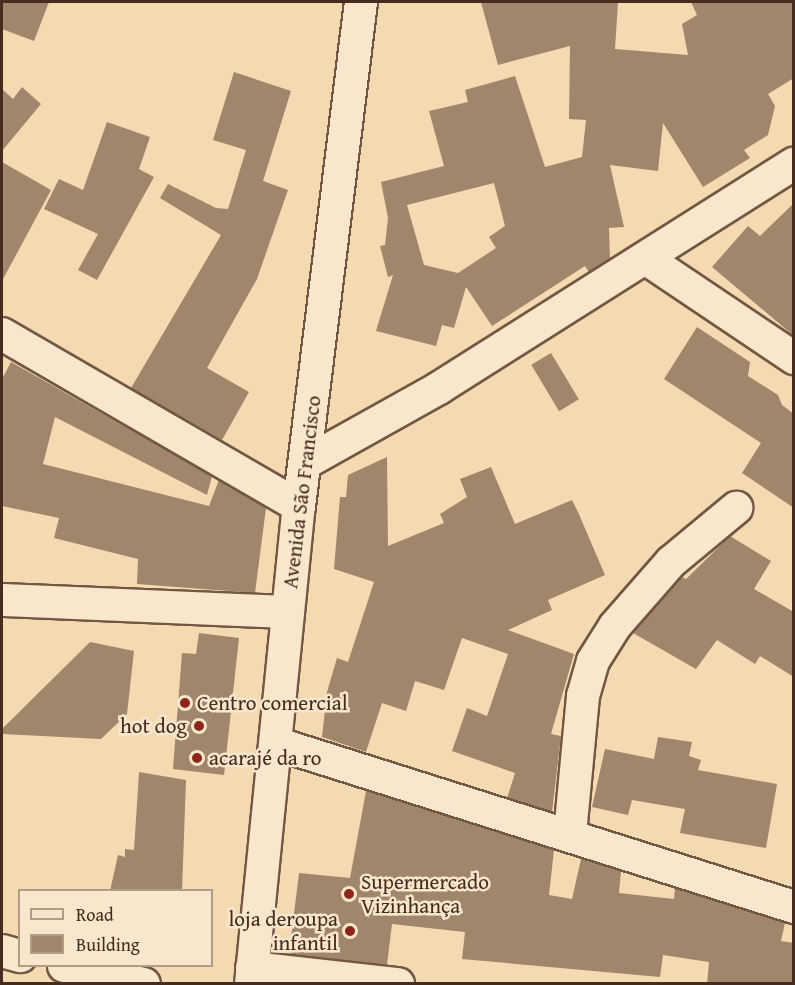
<!DOCTYPE html>
<html>
<head>
<meta charset="utf-8">
<style>
	body { margin:0 }
	#map { position:relative; width:795px; height:985px; overflow:hidden; background:#f4dab0; font-family:"Gentium Book Plus",serif }
	div>[style] { position:absolute }
	.building>* { inset:0; background:#a0866a; transform-origin:0 0 }
	.roads { filter:drop-shadow(2px 0 #725743) drop-shadow(-2px 0 #725743) drop-shadow(0 2px #725743) drop-shadow(0 -2px #725743) }
	.minor>* { height:32px; margin:-16px; padding:0 16px; transform-origin:16px; border-radius:16px; background:#f8e7cc }
	.dots>* { width:16px; height:16px; translate:-50% -50%; box-sizing:border-box; border:3px solid #f8e7cc; border-radius:50% }
	span { translate:-50% -50%; white-space:nowrap; text-align:center; line-height:1.15; -webkit-text-stroke:5px #f8e7cc; paint-order:stroke }
	.street-label { font-size:21px; color:#462b1f }
	.poi-label { font-size:21px; color:#462b1f }
	.left { translate:0 -50%; text-align:left }
	.right { translate:-100% -50%; text-align:right }
	.frame { position:absolute; inset:0; border:3px solid #462b1f; pointer-events:none }
	.legend { position:absolute; left:18px; top:889px; width:195px; height:78px; box-sizing:border-box; background:#f8e7cc; border:2px solid #b19c87; margin:0; padding:8px 10px; list-style:none; font-size:18px; color:#462b1f }
	.legend li { display:flex; align-items:center; gap:12px; height:30px }
	.legend b { width:30px; border:2px solid #b19c87 }
</style>
</head>
<body>
<div id="map">
	<div class="building">
		<div style="clip-path:polygon(2px 2px,49px 2px,34px 41px,2px 29px)"></div>
		<div style="clip-path:polygon(evenodd,481px 2px,618px 2px,615px 49px,688px 55px,682px 24px,697px 15px,691px 2px,794px 2px,794px 78px,768px 94px,775px 106px,768px 135px,744px 150px,750px 158px,703px 187px,663px 123px,658px 171px,610px 165px,624px 227px,609px 228px,610px 259px,589px 272px,585px 266px,492px 326px,466px 287px,454px 328px,442px 325px,436px 346px,376px 331px,393px 275px,388px 277px,380px 246px,385px 245px,388px 218px,381px 182px,444px 166px,429px 111px,468px 102px,465px 90px,515px 76px,545px 167px,582px 157px,586px 120px,569px 119px,570px 46px,498px 65px,481px 2px,494px 183px,505px 226px,489px 237px,496px 248px,458px 273px,424px 265px,407px 205px,494px 183px)"></div>
		<div style="clip-path:polygon(234px 72px,291px 91px,263px 181px,288px 190px,257px 279px,207px 368px,249px 392px,222px 440px,131px 388px,221px 235px,160px 198px,168px 184px,216px 208px,228px 209px,246px 150px,213px 140px)"></div>
		<div style="clip-path:polygon(22px 87px,41px 104px,2px 151px,2px 89px,13px 99px)"></div>
		<div style="clip-path:polygon(107px 122px,150px 137px,139px 169px,154px 177px,97px 280px,78px 270px,98px 234px,44px 209px,59px 179px,83px 190px)"></div>
		<div style="clip-path:polygon(2px 162px,51px 190px,2px 281px)"></div>
		<div style="clip-path:polygon(794px 203px,794px 336px,712px 267px,748px 226px,760px 236px)"></div>
		<div style="clip-path:polygon(697px 327px,750px 362px,748px 376px,778px 395px,782px 405px,794px 414px,794px 508px,742px 473px,761px 443px,664px 379px)"></div>
		<div style="left:551px;top:353px;width:54px;height:23px;rotate:59deg"></div>
		<div style="clip-path:polygon(11px 362px,212px 476px,207px 495px,55px 417px,43px 464px,209px 506px,219px 480px,266px 508px,255px 593px,137px 584px,138px 559px,54px 538px,59px 518px,2px 506px,2px 379px)"></div>
		<div style="clip-path:polygon(387px 457px,388px 546px,444px 523px,440px 514px,467px 497px,460px 479px,491px 467px,515px 524px,572px 500px,578px 512px,605px 575px,548px 600px,552px 610px,508px 630px,574px 654px,551px 734px,561px 736px,552px 812px,507px 798px,515px 773px,452px 751px,467px 708px,487px 716px,508px 654px,462px 638px,444px 690px,415px 681px,406px 711px,382px 703px,366px 752px,322px 737px,327px 692px,337px 658px,348px 662px,374px 582px,334px 569px,340px 497px,346px 497px,348px 475px)"></div>
		<div style="clip-path:polygon(730px 536px,771px 561px,754px 589px,794px 612px,794px 677px,760px 656px,755px 664px,717px 640px,696px 669px,633px 633px,682px 577px,686px 579px)"></div>
		<div style="clip-path:polygon(199px 633px,239px 638px,224px 775px,173px 769px,182px 653px,196px 654px)"></div>
		<div style="clip-path:polygon(90px 642px,134px 651px,127px 714px,101px 739px,2px 734px,2px 729px)"></div>
		<div style="clip-path:polygon(658px 737px,692px 742px,689px 756px,701px 760px,698px 770px,777px 784px,766px 848px,680px 833px,685px 809px,632px 800px,628px 815px,592px 807px,605px 749px,654px 759px)"></div>
		<div style="clip-path:polygon(139px 772px,186px 780px,182px 891px,110px 891px,118px 855px,125px 857px,125px 849px,134px 850px)"></div>
		<div style="clip-path:polygon(366px 791px,554px 850px,549px 895px,572px 899px,581px 859px,621px 871px,619px 893px,674px 899px,675px 888px,785px 923px,781px 941px,794px 943px,794px 984px,707px 984px,709px 962px,663px 955px,660px 977px,462px 959px,465px 932px,392px 924px,387px 965px,289px 954px,299px 873px,350px 878px)"></div>
	</div>
	<div class="roads">
		<div class="minor">
			<div style="left:648px;top:260px;width:176px;rotate:33.9deg"></div>
			<div style="left:2px;top:334px;width:343px;rotate:30.1deg"></div>
			<div style="left:305px;top:463px;width:154px;rotate:-29.2deg"></div>
			<div style="left:439px;top:388px;width:420px;rotate:-32.3deg"></div>
			<div style="left:2px;top:600px;width:286px;rotate:2.4deg"></div>
			<div style="left:278px;top:744px;width:541px;rotate:17.53deg"></div>
			<div style="left:570px;top:834px;width:139px;rotate:-84.6deg"></div>
			<div style="left:583px;top:696px;width:36px;rotate:-74deg"></div>
			<div style="left:593px;top:661px;width:41px;rotate:-57.8deg"></div>
			<div style="left:615px;top:626px;width:85px;rotate:-48.8deg"></div>
			<div style="left:671px;top:562px;width:85px;rotate:-39.7deg"></div>
			<div style="left:2px;top:951px;width:19px;rotate:16deg"></div>
			<div style="left:64px;top:966px;width:82px;rotate:12.7deg"></div>
			<div style="left:252px;top:968px;width:147px;rotate:6.3deg"></div>
			<div style="left:251px;top:984px;width:480px;rotate:-84.3deg"></div>
			<div style="left:299px;top:506px;width:508px;rotate:-82.99deg"></div>
		</div>
	</div>
	<div class="dots">
		<div style="left:185px;top:703px;background:#8f2418"></div>
		<div style="left:199px;top:726px;background:#8f2418"></div>
		<div style="left:197px;top:758px;background:#8f2418"></div>
		<div style="left:349px;top:894px;background:#8f2418"></div>
		<div style="left:350px;top:931px;background:#8f2418"></div>
	</div>
	<div class="street-label">
		<span style="left:302px;top:492px;rotate:-83deg">Avenida São Francisco</span>
	</div>
	<div class="poi-label">
		<span class="left" style="left:197px;top:703px">Centro comercial</span>
		<span class="right" style="left:187px;top:726px">hot dog</span>
		<span class="left" style="left:209px;top:758px">acarajé da ro</span>
		<span class="left" style="left:361px;top:894px">Supermercado<br>Vizinhança</span>
		<span class="right" style="left:338px;top:931px">loja deroupa<br>infantil</span>
	</div>
	<div class="frame"></div>
	<ul class="legend">
	<li><b style="height:8px;background:#f8e7cc"></b>Road</li>
	<li><b style="height:16px;background:#a0866a"></b>Building</li>
	</ul>
</div>
</body>
</html>
